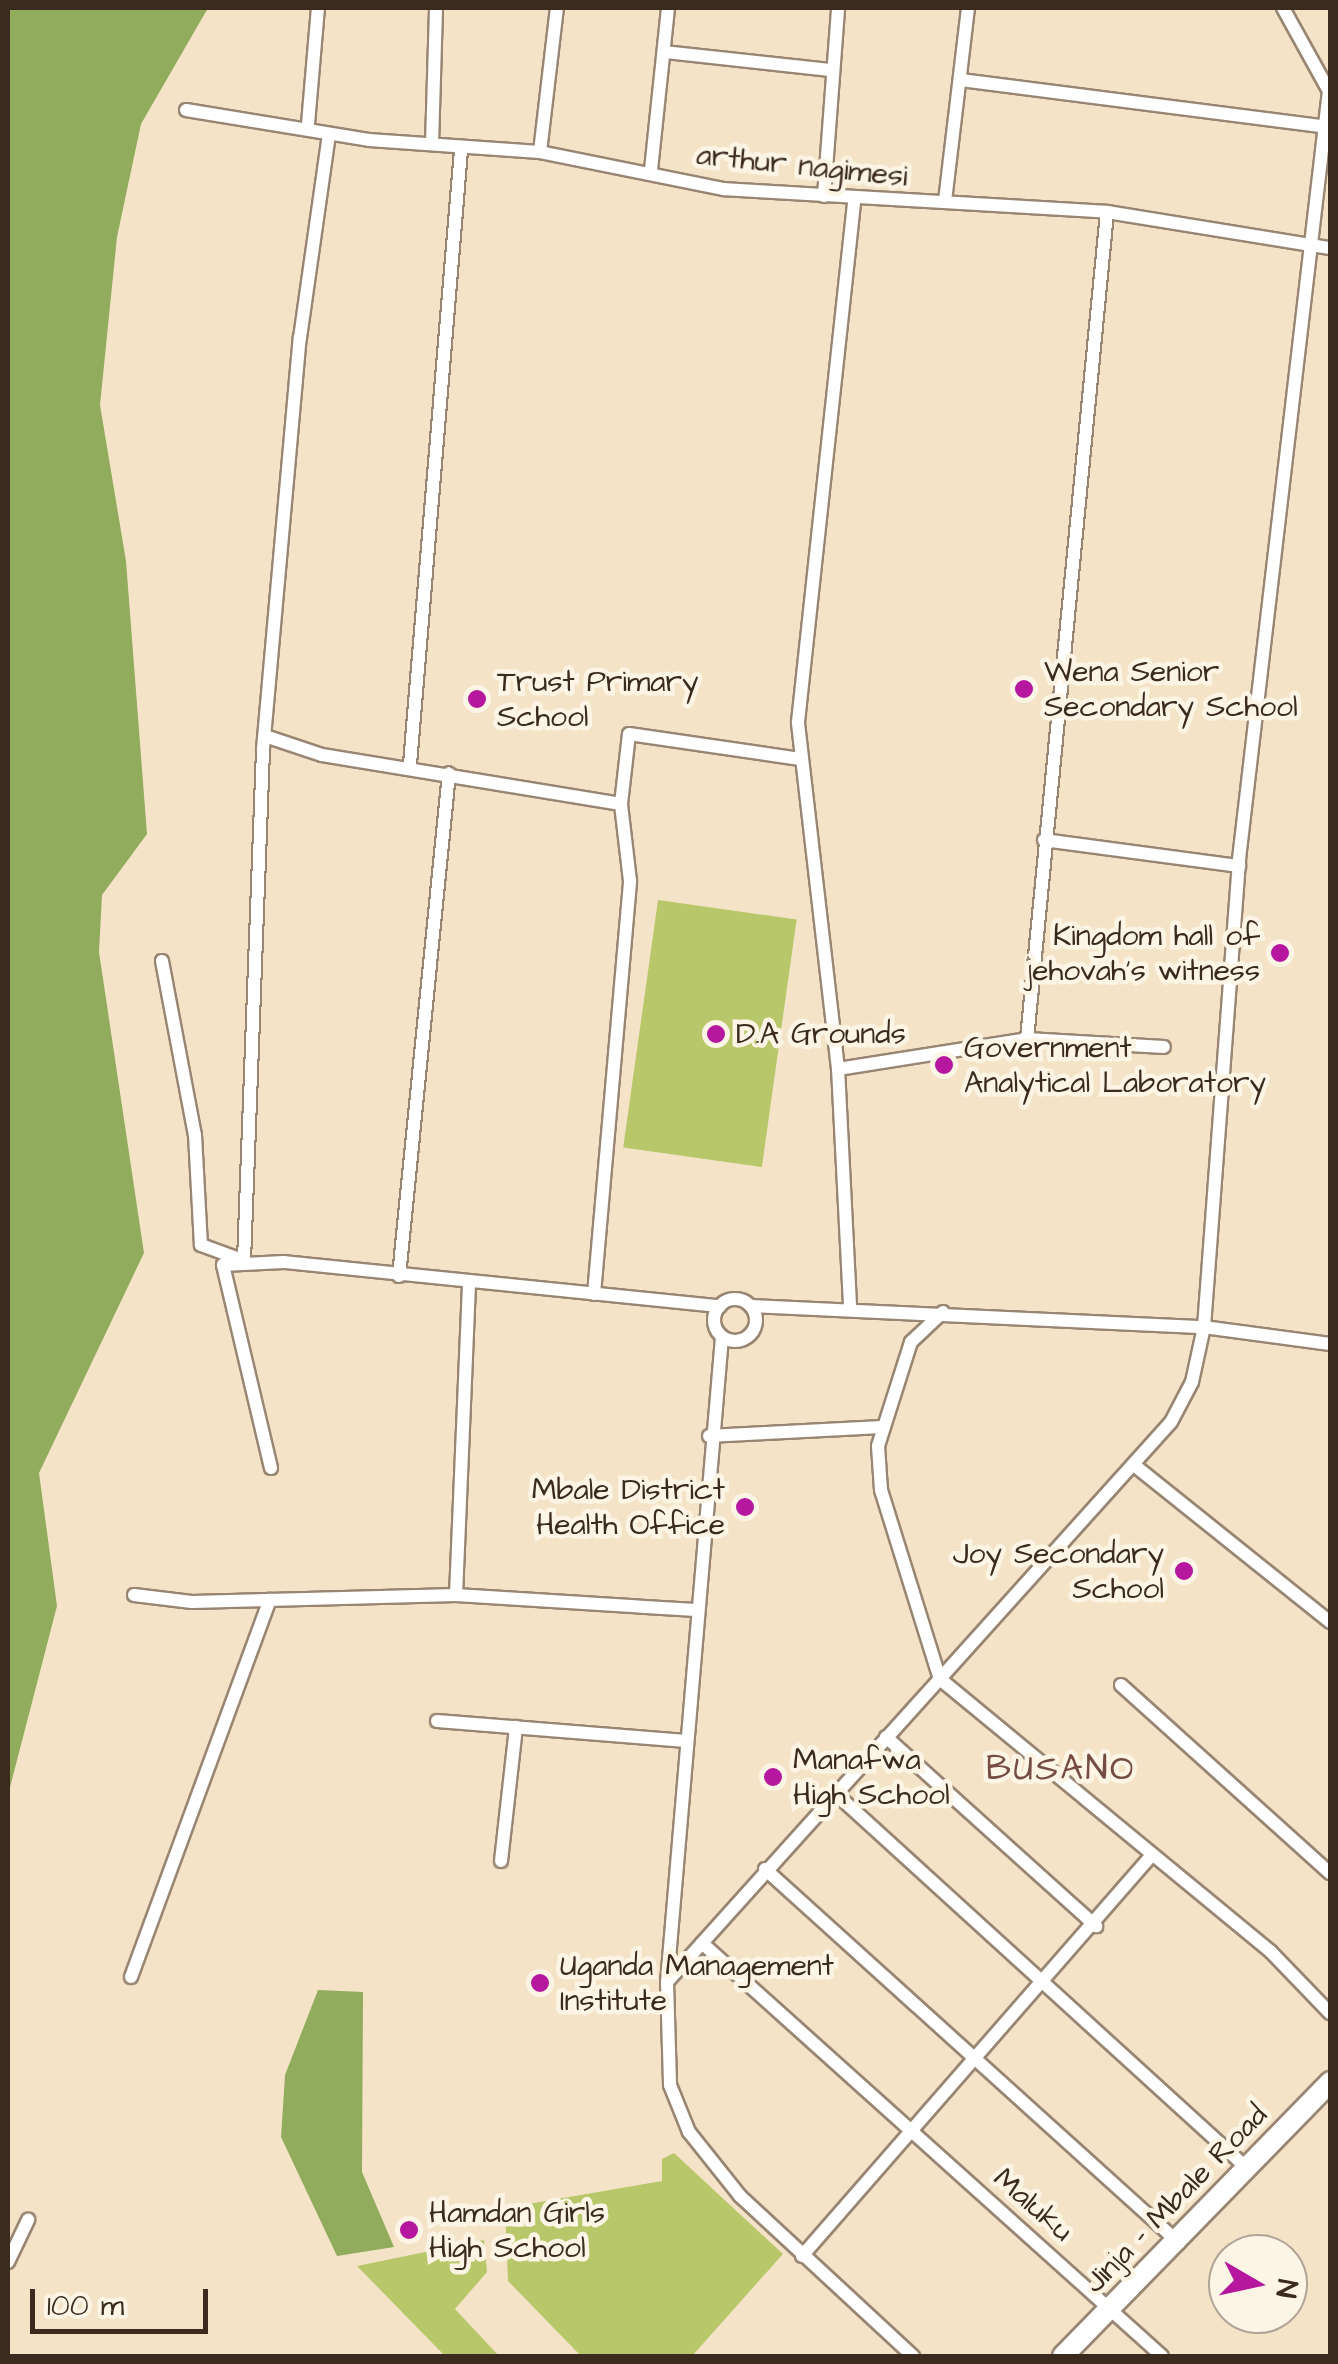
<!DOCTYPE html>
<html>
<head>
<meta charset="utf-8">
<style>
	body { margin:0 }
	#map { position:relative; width:1338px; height:2364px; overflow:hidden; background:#f5e3c8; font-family:"Architects Daughter",sans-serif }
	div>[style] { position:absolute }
	.green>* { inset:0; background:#b7c769; transform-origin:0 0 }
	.forest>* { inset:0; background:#91ac5d }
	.roads { filter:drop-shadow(2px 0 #988673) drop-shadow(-2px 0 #988673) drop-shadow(0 2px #988673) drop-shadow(0 -2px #988673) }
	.street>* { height:12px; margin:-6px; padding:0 6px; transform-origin:6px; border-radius:6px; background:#fff }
	.street>.ring { margin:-6px; padding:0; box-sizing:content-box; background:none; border:12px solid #fff; border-radius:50% }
	.primary>* { height:20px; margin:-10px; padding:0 10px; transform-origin:10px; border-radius:10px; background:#fff }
	.dots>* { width:28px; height:28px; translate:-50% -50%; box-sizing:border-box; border:5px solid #fcf5e5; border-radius:50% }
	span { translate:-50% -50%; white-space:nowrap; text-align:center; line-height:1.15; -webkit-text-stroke:9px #fcf5e5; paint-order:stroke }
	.street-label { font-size:30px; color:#3b2a1e }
	.poi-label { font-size:30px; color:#3b2a1e }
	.left { translate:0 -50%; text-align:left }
	.right { translate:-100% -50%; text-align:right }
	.quarter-label { font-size:35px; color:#754b42; letter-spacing:2.5px }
	.frame { position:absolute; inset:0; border:10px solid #3b2a1e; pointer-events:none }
	.north { position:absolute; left:1208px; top:2234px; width:100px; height:100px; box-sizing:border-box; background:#fcf5e5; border:2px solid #afa495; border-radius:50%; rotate:99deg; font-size:28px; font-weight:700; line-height:40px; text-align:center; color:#3b2a1e }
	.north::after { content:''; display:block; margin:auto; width:35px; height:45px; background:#b5179e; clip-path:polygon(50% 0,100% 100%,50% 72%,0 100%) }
	.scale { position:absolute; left:30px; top:2289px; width:178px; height:45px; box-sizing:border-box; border:5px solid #3b2a1e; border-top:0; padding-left:12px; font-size:30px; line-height:35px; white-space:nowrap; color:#3b2a1e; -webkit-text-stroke:8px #fcf5e5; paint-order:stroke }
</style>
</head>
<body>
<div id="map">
	<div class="green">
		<div style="left:658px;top:900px;width:140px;height:250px;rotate:8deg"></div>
		<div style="clip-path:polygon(674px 2153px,783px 2254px,692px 2356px,581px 2356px,508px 2281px,505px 2208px,662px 2181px,662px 2159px)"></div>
		<div style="clip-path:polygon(484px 2240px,487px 2272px,455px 2309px,499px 2356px,445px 2356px,357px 2266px)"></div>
	</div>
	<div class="forest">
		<div style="clip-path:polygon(8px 8px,208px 8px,141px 124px,117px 237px,100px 405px,126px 561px,147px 834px,102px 895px,99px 952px,144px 1253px,39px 1473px,57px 1606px,8px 1795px)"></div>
		<div style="clip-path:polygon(318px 1990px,363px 1992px,362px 2172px,394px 2247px,337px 2256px,281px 2137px,285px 2075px)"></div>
	</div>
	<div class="roads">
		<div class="street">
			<div style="left:665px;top:52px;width:167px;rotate:6.2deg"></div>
			<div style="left:961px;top:80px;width:368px;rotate:7.3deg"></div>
			<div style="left:186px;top:110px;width:185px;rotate:9.3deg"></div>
			<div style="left:369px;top:140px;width:171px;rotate:4deg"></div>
			<div style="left:540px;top:152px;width:188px;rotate:11.4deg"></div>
			<div style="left:724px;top:189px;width:384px;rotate:3.4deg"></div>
			<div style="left:1107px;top:212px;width:226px;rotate:9.2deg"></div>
			<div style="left:308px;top:124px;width:116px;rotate:-85.1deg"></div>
			<div style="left:432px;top:144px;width:136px;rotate:-88.3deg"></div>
			<div style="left:540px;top:152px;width:145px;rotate:-83.3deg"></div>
			<div style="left:651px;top:170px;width:163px;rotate:-84deg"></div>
			<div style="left:824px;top:196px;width:189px;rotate:-85.7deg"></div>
			<div style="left:945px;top:201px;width:194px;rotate:-83.2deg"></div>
			<div style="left:265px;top:736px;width:60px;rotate:18.4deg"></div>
			<div style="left:322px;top:755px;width:303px;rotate:9.3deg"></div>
			<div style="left:621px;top:804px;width:70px;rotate:-83.5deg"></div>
			<div style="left:629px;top:734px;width:173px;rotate:8.3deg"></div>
			<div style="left:410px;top:764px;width:616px;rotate:-85.25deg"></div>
			<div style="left:1044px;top:840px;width:197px;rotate:7.6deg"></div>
			<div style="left:162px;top:961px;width:177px;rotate:79.3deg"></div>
			<div style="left:195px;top:1135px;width:110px;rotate:86.9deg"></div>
			<div style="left:201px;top:1245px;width:44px;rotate:20.1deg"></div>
			<div style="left:1027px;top:1039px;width:831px;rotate:-84.47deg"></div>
			<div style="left:838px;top:1069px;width:191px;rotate:-9deg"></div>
			<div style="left:1027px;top:1039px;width:137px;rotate:3.3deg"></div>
			<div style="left:244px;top:1261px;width:512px;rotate:-87.87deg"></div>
			<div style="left:263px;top:749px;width:413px;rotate:-84.9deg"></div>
			<div style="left:300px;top:338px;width:205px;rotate:-81.9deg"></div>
			<div style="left:399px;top:1276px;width:505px;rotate:-84.32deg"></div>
			<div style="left:594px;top:1294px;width:415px;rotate:-85deg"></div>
			<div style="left:630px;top:881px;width:78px;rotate:-96.7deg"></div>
			<div class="ring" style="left:714px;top:1299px;width:30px;height:30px"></div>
			<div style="left:850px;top:1305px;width:236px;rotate:-92.9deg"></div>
			<div style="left:838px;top:1069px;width:349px;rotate:-96.6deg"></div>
			<div style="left:798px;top:722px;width:522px;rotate:-83.84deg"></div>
			<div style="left:751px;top:1306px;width:453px;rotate:2.7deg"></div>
			<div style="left:1204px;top:1327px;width:127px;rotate:7.7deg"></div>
			<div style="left:943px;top:1312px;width:44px;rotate:136.8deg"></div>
			<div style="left:911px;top:1342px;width:109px;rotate:107.6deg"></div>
			<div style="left:878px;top:1446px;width:44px;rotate:86.1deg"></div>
			<div style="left:881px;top:1490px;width:198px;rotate:72.7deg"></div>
			<div style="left:940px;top:1679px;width:429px;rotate:39.5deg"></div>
			<div style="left:1271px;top:1952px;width:85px;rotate:46deg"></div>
			<div style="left:722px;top:1337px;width:647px;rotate:94.87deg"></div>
			<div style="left:667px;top:1982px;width:103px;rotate:88.3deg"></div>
			<div style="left:670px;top:2085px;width:51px;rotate:68deg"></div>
			<div style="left:689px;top:2132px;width:82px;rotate:51.4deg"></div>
			<div style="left:740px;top:2196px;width:236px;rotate:42.8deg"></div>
			<div style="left:709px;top:1436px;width:172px;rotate:-3deg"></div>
			<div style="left:1134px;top:1465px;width:251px;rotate:38.7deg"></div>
			<div style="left:271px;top:1468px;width:209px;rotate:-103.3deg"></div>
			<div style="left:223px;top:1265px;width:61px;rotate:-2.8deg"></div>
			<div style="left:284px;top:1262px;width:438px;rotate:5.8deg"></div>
			<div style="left:134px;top:1595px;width:58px;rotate:6.9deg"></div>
			<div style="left:192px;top:1602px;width:264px;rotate:-1.5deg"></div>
			<div style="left:456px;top:1595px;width:240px;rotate:3.6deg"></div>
			<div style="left:456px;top:1595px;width:311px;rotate:-87.6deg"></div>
			<div style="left:1121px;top:1685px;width:281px;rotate:42deg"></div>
			<div style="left:437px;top:1721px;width:250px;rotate:4.6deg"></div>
			<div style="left:886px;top:1737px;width:283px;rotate:42deg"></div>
			<div style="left:835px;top:1793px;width:559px;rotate:42.32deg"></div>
			<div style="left:501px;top:1861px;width:135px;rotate:-83.6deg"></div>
			<div style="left:765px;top:1869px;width:558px;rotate:42.09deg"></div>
			<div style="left:702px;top:1943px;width:618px;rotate:41.92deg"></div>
			<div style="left:131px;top:1977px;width:402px;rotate:-69.8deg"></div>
			<div style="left:667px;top:1982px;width:753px;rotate:-48.01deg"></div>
			<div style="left:1171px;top:1422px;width:45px;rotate:-62.3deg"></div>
			<div style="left:1192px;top:1382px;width:56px;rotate:-77.7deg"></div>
			<div style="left:1204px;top:1327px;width:469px;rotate:-85.7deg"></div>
			<div style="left:1239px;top:859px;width:773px;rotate:-83.32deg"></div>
			<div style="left:1329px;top:91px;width:95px;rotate:-119deg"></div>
			<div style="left:802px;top:2256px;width:531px;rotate:-48.9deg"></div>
			<div style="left:8px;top:2262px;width:47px;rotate:-64.5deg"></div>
		</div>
		<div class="primary">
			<div style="left:1063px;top:2356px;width:383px;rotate:-45.7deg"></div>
		</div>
	</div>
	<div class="dots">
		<div style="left:1024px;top:689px;background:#b5179e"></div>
		<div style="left:477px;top:699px;background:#b5179e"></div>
		<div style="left:1280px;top:953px;background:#b5179e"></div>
		<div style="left:716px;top:1034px;background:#b5179e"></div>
		<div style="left:944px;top:1065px;background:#b5179e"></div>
		<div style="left:745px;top:1507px;background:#b5179e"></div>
		<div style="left:1184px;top:1571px;background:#b5179e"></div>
		<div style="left:773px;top:1777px;background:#b5179e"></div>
		<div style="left:540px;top:1983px;background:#b5179e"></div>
		<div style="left:409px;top:2230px;background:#b5179e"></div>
	</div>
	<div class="street-label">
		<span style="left:802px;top:166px;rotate:6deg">arthur nagimesi</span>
		<span style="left:1176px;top:2199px;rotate:-46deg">Jinja - Mbale Road</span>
		<span style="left:1033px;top:2205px;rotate:41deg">Maluku</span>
	</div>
	<div class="poi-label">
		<span class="left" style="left:1044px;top:689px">Wena Senior<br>Secondary School</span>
		<span class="left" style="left:497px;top:699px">Trust Primary<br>School</span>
		<span class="right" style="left:1260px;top:953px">Kingdom hall of<br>jehovah's witness</span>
		<span class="left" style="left:736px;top:1034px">D.A Grounds</span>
		<span class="left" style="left:964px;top:1065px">Government<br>Analytical Laboratory</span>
		<span class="right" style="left:725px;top:1507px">Mbale District<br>Health Office</span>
		<span class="right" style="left:1164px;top:1571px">Joy Secondary<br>School</span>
		<span class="left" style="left:793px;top:1777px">Manafwa<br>High School</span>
		<span class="left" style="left:560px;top:1983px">Uganda Management<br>Institute</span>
		<span class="left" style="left:429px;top:2230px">Hamdan Girls<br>High School</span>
	</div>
	<div class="quarter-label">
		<span style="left:1061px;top:1769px">BUSANO</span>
	</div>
	<div class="frame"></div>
	<div class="north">N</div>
	<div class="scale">100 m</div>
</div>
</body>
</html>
